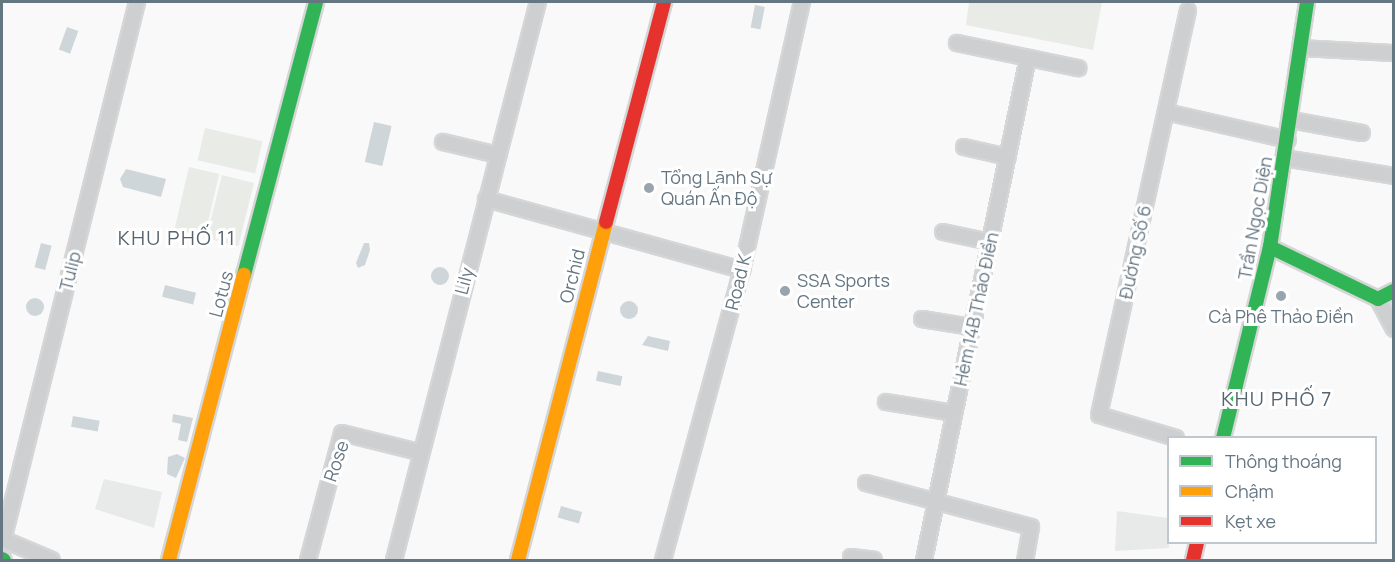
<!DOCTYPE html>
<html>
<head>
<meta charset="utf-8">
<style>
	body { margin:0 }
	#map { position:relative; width:1395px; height:562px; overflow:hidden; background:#f9f9f9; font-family:Manrope,sans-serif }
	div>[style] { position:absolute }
	.built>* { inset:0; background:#e8e9e9 }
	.green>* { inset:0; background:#e8ebe6; transform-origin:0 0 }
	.water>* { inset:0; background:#ced6d9; transform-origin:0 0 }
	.round { border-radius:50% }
	.roads { filter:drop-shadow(2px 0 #d5d6d7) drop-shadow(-2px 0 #d5d6d7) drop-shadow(0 2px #d5d6d7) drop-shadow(0 -2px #d5d6d7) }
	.street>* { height:14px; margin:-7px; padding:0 7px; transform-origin:7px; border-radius:7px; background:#cecfd0 }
	.fast>* { height:14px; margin:-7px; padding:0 7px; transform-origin:7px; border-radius:7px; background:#30b455 }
	.slow>* { height:14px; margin:-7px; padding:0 7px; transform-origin:7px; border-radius:7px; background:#ff9f0a }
	.jam>* { height:14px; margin:-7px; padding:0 7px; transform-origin:7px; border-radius:7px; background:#e5322d }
	.dots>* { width:16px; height:16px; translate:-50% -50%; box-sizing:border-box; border:3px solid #fff; border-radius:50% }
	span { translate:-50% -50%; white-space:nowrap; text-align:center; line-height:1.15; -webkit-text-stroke:6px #fff; paint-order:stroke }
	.poi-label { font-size:18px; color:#657683 }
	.left { translate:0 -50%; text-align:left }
	.street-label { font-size:18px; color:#657683 }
	.neighbourhood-label { font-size:20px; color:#57646e; letter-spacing:1.5px }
	.frame { position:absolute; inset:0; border:3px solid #657683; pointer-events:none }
	.legend { position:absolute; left:1167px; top:436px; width:210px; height:108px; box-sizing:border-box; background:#fff; border:2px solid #c1c8cd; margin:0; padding:8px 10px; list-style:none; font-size:18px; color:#657683 }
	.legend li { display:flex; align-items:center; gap:12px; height:30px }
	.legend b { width:30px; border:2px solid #c1c8cd }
</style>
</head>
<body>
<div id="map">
	<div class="built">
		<div style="clip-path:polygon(104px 479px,162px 492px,154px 528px,95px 509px)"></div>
		<div style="clip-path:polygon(1117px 511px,1168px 518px,1169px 548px,1115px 551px)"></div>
	</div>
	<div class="green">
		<div style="clip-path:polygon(969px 2px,1102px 2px,1093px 50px,966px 25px)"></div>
		<div style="left:205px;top:128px;width:59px;height:33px;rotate:13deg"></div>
		<div style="left:189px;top:167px;width:31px;height:64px;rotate:13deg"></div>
		<div style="left:222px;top:175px;width:33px;height:65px;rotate:14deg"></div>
	</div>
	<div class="water">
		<div style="left:755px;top:5px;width:10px;height:23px;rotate:11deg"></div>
		<div style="left:67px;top:27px;width:12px;height:24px;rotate:20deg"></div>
		<div style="left:374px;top:122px;width:18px;height:41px;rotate:13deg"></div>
		<div style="clip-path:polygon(126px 169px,166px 179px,161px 197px,123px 187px,120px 179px)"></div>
		<div style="left:41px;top:243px;width:11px;height:25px;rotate:15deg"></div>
		<div style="clip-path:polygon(364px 243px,369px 243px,370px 250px,365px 265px,358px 268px,356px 263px)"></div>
		<div class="round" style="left:431px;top:267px;width:18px;height:18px"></div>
		<div style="left:165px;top:285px;width:32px;height:12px;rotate:14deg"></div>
		<div class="round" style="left:26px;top:298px;width:18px;height:18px"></div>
		<div class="round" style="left:620px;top:301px;width:18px;height:18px"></div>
		<div style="clip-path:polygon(648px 336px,670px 341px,668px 351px,642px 345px)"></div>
		<div style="left:598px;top:371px;width:25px;height:10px;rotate:12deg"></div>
		<div style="clip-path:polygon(173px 414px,193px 418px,187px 442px,178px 440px,181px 424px,172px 422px)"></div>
		<div style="left:73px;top:416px;width:27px;height:11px;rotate:10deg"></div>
		<div style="clip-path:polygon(177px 454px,185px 458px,176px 478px,167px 474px,168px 457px)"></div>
		<div style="left:561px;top:506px;width:22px;height:12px;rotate:16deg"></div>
	</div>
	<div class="roads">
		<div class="street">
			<div style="left:957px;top:43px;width:124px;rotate:11.7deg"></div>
			<div style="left:1301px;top:48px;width:93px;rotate:3.1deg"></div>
			<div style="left:1166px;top:112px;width:125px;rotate:12.9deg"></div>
			<div style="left:1291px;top:120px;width:72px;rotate:10.4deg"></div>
			<div style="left:443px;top:142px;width:57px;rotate:13.3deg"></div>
			<div style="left:964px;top:147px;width:45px;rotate:12.8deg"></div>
			<div style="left:1284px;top:158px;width:111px;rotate:9.3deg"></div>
			<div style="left:486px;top:199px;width:266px;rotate:15.5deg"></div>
			<div style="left:943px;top:232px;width:48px;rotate:12deg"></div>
			<div style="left:1378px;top:299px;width:34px;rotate:62deg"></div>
			<div style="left:922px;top:319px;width:51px;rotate:9.1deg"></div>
			<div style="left:886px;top:402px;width:69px;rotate:9.2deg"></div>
			<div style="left:1176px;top:438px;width:80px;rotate:-163.4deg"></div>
			<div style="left:1099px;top:415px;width:414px;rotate:-77.6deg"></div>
			<div style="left:866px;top:483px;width:171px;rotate:14.9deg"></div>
			<div style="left:1031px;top:527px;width:34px;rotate:100deg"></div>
			<div style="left:2px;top:539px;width:54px;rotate:22.8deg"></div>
			<div style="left:3px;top:540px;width:554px;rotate:-76.01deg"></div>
			<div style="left:851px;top:557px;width:23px;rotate:7deg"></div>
			<div style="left:308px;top:560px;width:131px;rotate:-75deg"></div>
			<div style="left:342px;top:433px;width:79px;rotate:13.9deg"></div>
			<div style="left:394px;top:560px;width:576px;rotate:-75.53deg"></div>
			<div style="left:663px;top:560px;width:301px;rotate:-74.8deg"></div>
			<div style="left:742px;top:270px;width:275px;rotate:-77.4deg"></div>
			<div style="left:924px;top:560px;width:513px;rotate:-78.3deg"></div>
		</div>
		<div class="fast">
			<div style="left:1270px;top:247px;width:120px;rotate:25.7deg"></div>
			<div style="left:1378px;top:299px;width:18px;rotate:-27deg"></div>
			<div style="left:244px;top:275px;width:282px;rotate:-75.2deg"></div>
			<div style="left:1223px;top:438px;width:197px;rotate:-76.2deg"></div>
			<div style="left:1270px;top:247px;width:248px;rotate:-81.4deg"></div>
			<div style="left:2px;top:559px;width:2px;rotate:27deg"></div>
		</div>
		<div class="slow">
			<div style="left:169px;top:560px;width:295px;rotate:-75.3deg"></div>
			<div style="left:518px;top:560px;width:349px;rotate:-75.4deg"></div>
		</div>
		<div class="jam">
			<div style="left:606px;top:222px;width:228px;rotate:-75.2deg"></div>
			<div style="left:1193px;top:560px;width:18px;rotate:-77deg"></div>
		</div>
	</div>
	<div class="dots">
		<div style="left:649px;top:188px;background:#99a4ac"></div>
		<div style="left:785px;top:291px;background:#99a4ac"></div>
		<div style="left:1281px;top:296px;background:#99a4ac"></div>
	</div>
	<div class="poi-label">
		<span class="left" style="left:661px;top:188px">Tổng Lãnh Sự<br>Quán Ấn Độ</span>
		<span class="left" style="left:797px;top:291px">SSA Sports<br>Center</span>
		<span style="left:1281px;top:316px">Cà Phê Thảo Điền</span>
	</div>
	<div class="street-label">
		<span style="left:1255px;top:218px;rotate:-80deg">Trần Ngọc Diện</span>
		<span style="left:1135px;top:252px;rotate:-78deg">Đường Số 6</span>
		<span style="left:70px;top:271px;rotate:-76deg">Tulip</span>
		<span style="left:572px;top:276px;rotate:-76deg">Orchid</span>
		<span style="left:464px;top:281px;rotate:-75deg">Lily</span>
		<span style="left:738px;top:282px;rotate:-76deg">Road K</span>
		<span style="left:221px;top:294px;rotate:-75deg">Lotus</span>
		<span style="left:976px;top:309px;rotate:-78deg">Hẻm 14B Thảo Điền</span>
		<span style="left:336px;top:461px;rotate:-71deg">Rose</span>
	</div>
	<div class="neighbourhood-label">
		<span style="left:177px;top:237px">KHU PHỐ 11</span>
		<span style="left:1277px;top:398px">KHU PHỐ 7</span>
	</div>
	<div class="frame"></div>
	<ul class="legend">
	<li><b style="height:8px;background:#30b455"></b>Thông thoáng</li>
	<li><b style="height:8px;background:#ff9f0a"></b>Chậm</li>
	<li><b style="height:8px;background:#e5322d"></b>Kẹt xe</li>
	</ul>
</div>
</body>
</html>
